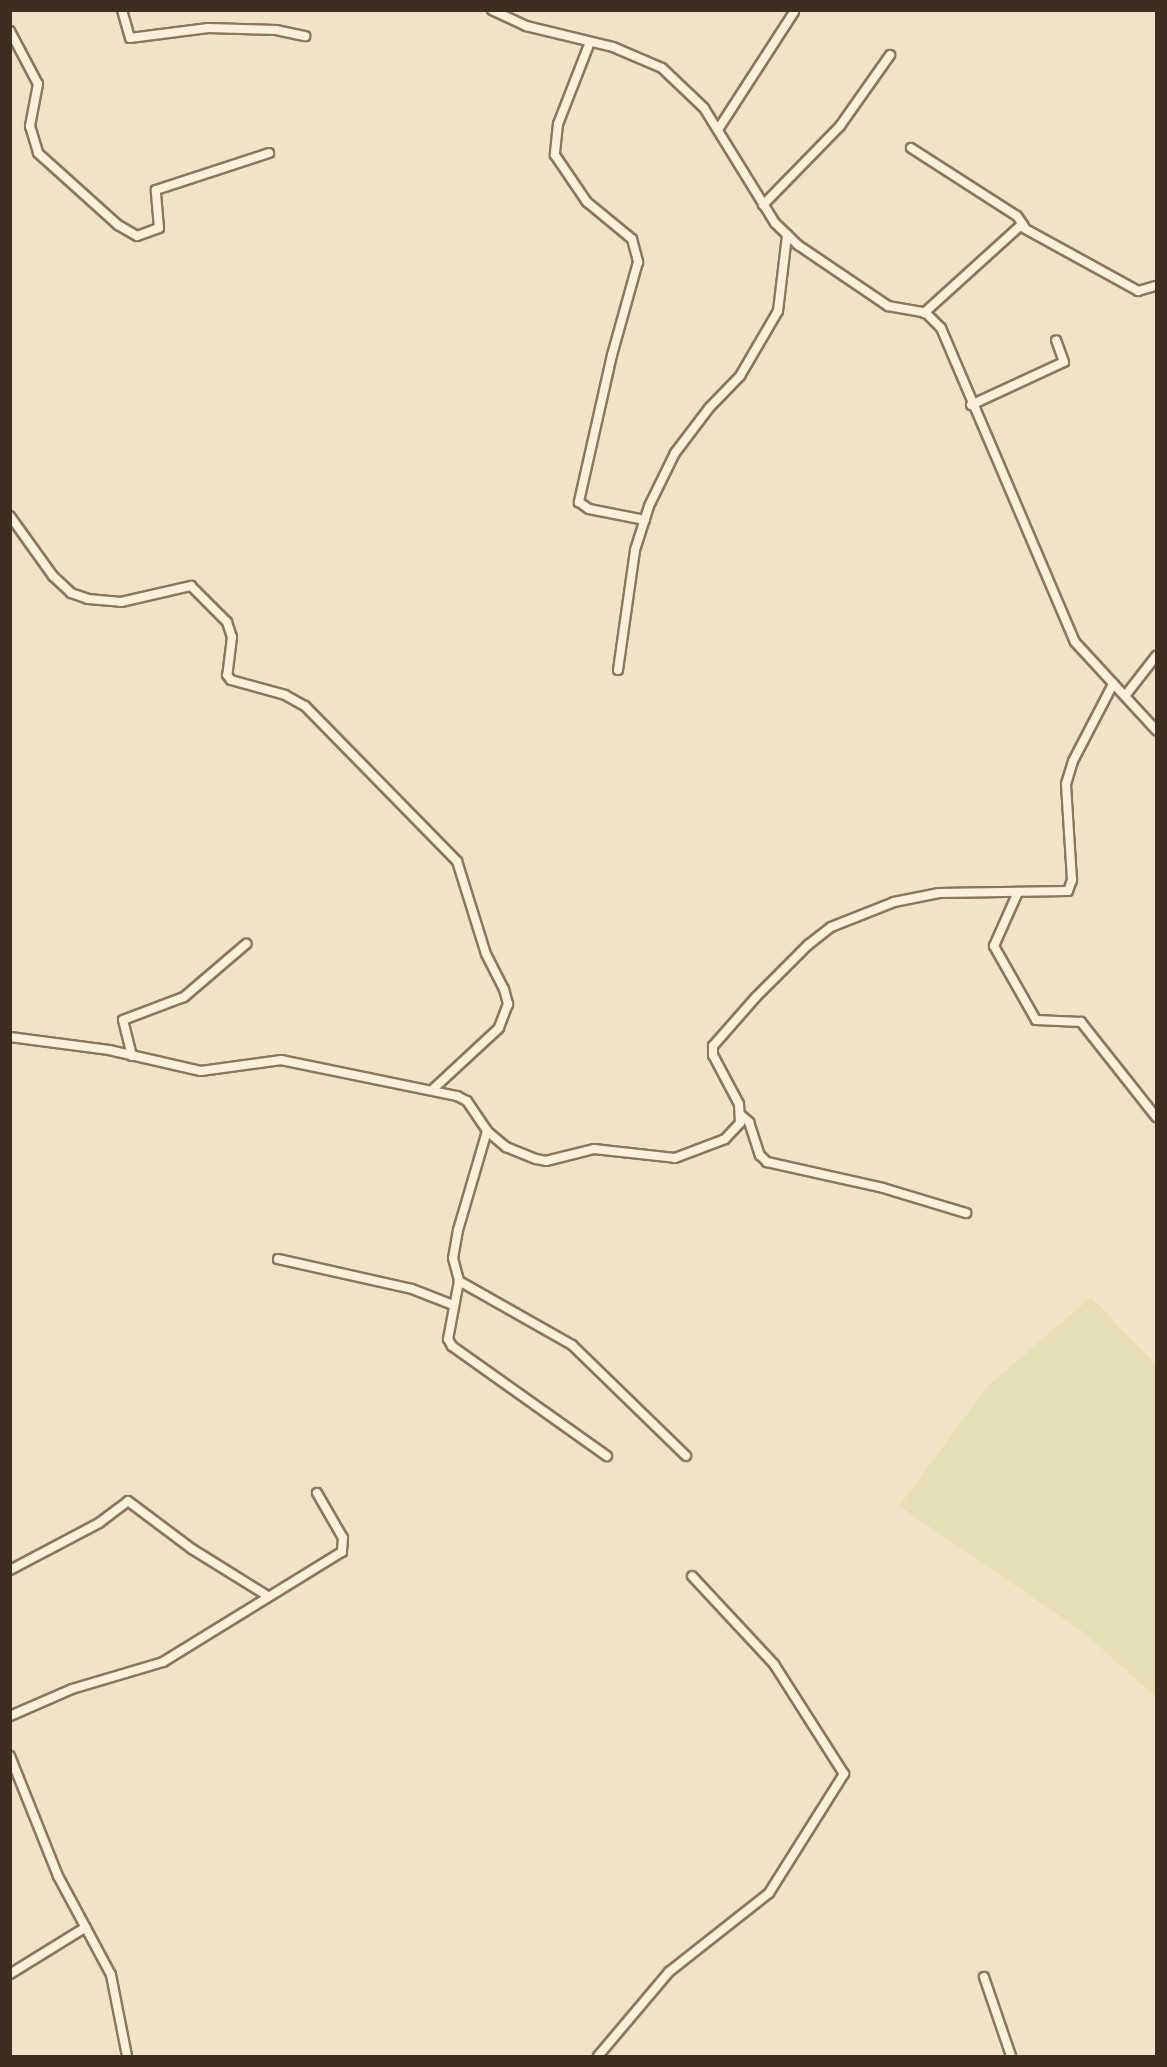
<!DOCTYPE html>
<html>
<head>
<meta charset="utf-8">
<style>
	body { margin:0 }
	#map { position:relative; width:1167px; height:2067px; overflow:hidden; background:#f0e4c8; font-family:"PT Serif",serif }
	div>[style] { position:absolute }
	.farmland>* { inset:0; background:#e6deb5 }
	.roads { filter:drop-shadow(2px 0 #8d765c) drop-shadow(-2px 0 #8d765c) drop-shadow(0 2px #8d765c) drop-shadow(0 -2px #8d765c) }
	.minor>* { height:8px; margin:-4px; padding:0 4px; transform-origin:4px; border-radius:4px; background:#faf1dc }
	span { translate:-50% -50%; white-space:nowrap; text-align:center; line-height:1.15; -webkit-text-stroke:6px #f7eed8; paint-order:stroke }
	.frame { position:absolute; inset:0; border:12px solid #3d2e20; pointer-events:none }
</style>
</head>
<body>
<div id="map">
	<div class="farmland">
		<div style="clip-path:polygon(1091px 1297px,1156px 1365px,1156px 1697px,1083px 1632px,899px 1506px,988px 1386px)"></div>
	</div>
	<div class="roads">
		<div class="minor">
			<div style="left:122px;top:10px;width:29px;rotate:74deg"></div>
			<div style="left:130px;top:38px;width:79px;rotate:-7.3deg"></div>
			<div style="left:208px;top:28px;width:68px;rotate:1.7deg"></div>
			<div style="left:276px;top:30px;width:30px;rotate:12deg"></div>
			<div style="left:492px;top:10px;width:38px;rotate:25deg"></div>
			<div style="left:526px;top:26px;width:89px;rotate:13.6deg"></div>
			<div style="left:613px;top:47px;width:53px;rotate:23.2deg"></div>
			<div style="left:662px;top:68px;width:58px;rotate:43.6deg"></div>
			<div style="left:704px;top:108px;width:135px;rotate:58.3deg"></div>
			<div style="left:775px;top:223px;width:32px;rotate:44deg"></div>
			<div style="left:798px;top:245px;width:109px;rotate:34.1deg"></div>
			<div style="left:888px;top:306px;width:39px;rotate:10deg"></div>
			<div style="left:926px;top:313px;width:21px;rotate:45deg"></div>
			<div style="left:941px;top:328px;width:341px;rotate:66.9deg"></div>
			<div style="left:1075px;top:642px;width:120px;rotate:47.4deg"></div>
			<div style="left:10px;top:31px;width:60px;rotate:62.2deg"></div>
			<div style="left:38px;top:84px;width:43px;rotate:100.8deg"></div>
			<div style="left:30px;top:126px;width:28px;rotate:73deg"></div>
			<div style="left:38px;top:153px;width:108px;rotate:42deg"></div>
			<div style="left:118px;top:225px;width:22px;rotate:30deg"></div>
			<div style="left:137px;top:236px;width:23px;rotate:-20deg"></div>
			<div style="left:159px;top:228px;width:38px;rotate:-95deg"></div>
			<div style="left:156px;top:190px;width:119px;rotate:-18.1deg"></div>
			<div style="left:590px;top:42px;width:88px;rotate:111.3deg"></div>
			<div style="left:558px;top:124px;width:31px;rotate:96deg"></div>
			<div style="left:555px;top:155px;width:57px;rotate:55.8deg"></div>
			<div style="left:587px;top:202px;width:58px;rotate:39.4deg"></div>
			<div style="left:632px;top:239px;width:24px;rotate:75deg"></div>
			<div style="left:638px;top:262px;width:97px;rotate:105.6deg"></div>
			<div style="left:612px;top:355px;width:151px;rotate:102.7deg"></div>
			<div style="left:579px;top:502px;width:12px;rotate:35deg"></div>
			<div style="left:589px;top:509px;width:57px;rotate:11.1deg"></div>
			<div style="left:719px;top:128px;width:138px;rotate:-57.1deg"></div>
			<div style="left:911px;top:148px;width:126px;rotate:32.7deg"></div>
			<div style="left:1017px;top:216px;width:12px;rotate:55deg"></div>
			<div style="left:763px;top:205px;width:110px;rotate:-45.7deg"></div>
			<div style="left:840px;top:126px;width:87px;rotate:-54.8deg"></div>
			<div style="left:924px;top:313px;width:130px;rotate:-42.2deg"></div>
			<div style="left:1020px;top:226px;width:135px;rotate:28.8deg"></div>
			<div style="left:1138px;top:291px;width:19px;rotate:-16deg"></div>
			<div style="left:971px;top:405px;width:102px;rotate:-24.8deg"></div>
			<div style="left:1064px;top:362px;width:23px;rotate:-110deg"></div>
			<div style="left:10px;top:516px;width:74px;rotate:54.4deg"></div>
			<div style="left:53px;top:576px;width:25px;rotate:43deg"></div>
			<div style="left:71px;top:593px;width:18px;rotate:19deg"></div>
			<div style="left:88px;top:599px;width:33px;rotate:5deg"></div>
			<div style="left:121px;top:602px;width:72px;rotate:-12.9deg"></div>
			<div style="left:191px;top:586px;width:51px;rotate:45deg"></div>
			<div style="left:227px;top:622px;width:16px;rotate:72deg"></div>
			<div style="left:232px;top:637px;width:38px;rotate:97deg"></div>
			<div style="left:227px;top:675px;width:6px;rotate:51deg"></div>
			<div style="left:231px;top:680px;width:56px;rotate:15.5deg"></div>
			<div style="left:285px;top:695px;width:23px;rotate:29deg"></div>
			<div style="left:305px;top:706px;width:217px;rotate:45.6deg"></div>
			<div style="left:457px;top:861px;width:97px;rotate:72.7deg"></div>
			<div style="left:486px;top:954px;width:39px;rotate:63deg"></div>
			<div style="left:504px;top:989px;width:16px;rotate:75deg"></div>
			<div style="left:508px;top:1004px;width:26px;rotate:111deg"></div>
			<div style="left:499px;top:1028px;width:91px;rotate:137.2deg"></div>
			<div style="left:618px;top:670px;width:121px;rotate:-81.9deg"></div>
			<div style="left:635px;top:550px;width:46px;rotate:-72.3deg"></div>
			<div style="left:649px;top:506px;width:59px;rotate:-63.9deg"></div>
			<div style="left:675px;top:453px;width:56px;rotate:-52.9deg"></div>
			<div style="left:709px;top:408px;width:45px;rotate:-45.9deg"></div>
			<div style="left:740px;top:376px;width:75px;rotate:-59.7deg"></div>
			<div style="left:778px;top:311px;width:77px;rotate:-83.2deg"></div>
			<div style="left:1125px;top:696px;width:51px;rotate:-52.2deg"></div>
			<div style="left:1018px;top:892px;width:59px;rotate:114deg"></div>
			<div style="left:994px;top:946px;width:85px;rotate:60.4deg"></div>
			<div style="left:1036px;top:1020px;width:45px;rotate:2.5deg"></div>
			<div style="left:1081px;top:1022px;width:121px;rotate:51.7deg"></div>
			<div style="left:10px;top:1037px;width:100px;rotate:7.5deg"></div>
			<div style="left:109px;top:1050px;width:94px;rotate:12.9deg"></div>
			<div style="left:201px;top:1071px;width:81px;rotate:-7.8deg"></div>
			<div style="left:281px;top:1060px;width:180px;rotate:11.6deg"></div>
			<div style="left:457px;top:1096px;width:11px;rotate:27deg"></div>
			<div style="left:467px;top:1101px;width:36px;rotate:56deg"></div>
			<div style="left:487px;top:1131px;width:25px;rotate:40deg"></div>
			<div style="left:506px;top:1147px;width:32px;rotate:22deg"></div>
			<div style="left:536px;top:1159px;width:10px;rotate:11deg"></div>
			<div style="left:546px;top:1161px;width:49px;rotate:-14deg"></div>
			<div style="left:594px;top:1149px;width:81px;rotate:6.3deg"></div>
			<div style="left:675px;top:1158px;width:53px;rotate:-20.8deg"></div>
			<div style="left:725px;top:1139px;width:22px;rotate:-47deg"></div>
			<div style="left:740px;top:1123px;width:19px;rotate:-93deg"></div>
			<div style="left:739px;top:1104px;width:55px;rotate:-118deg"></div>
			<div style="left:713px;top:1055px;width:9px;rotate:-90deg"></div>
			<div style="left:713px;top:1046px;width:65px;rotate:-48.7deg"></div>
			<div style="left:756px;top:997px;width:74px;rotate:-45deg"></div>
			<div style="left:808px;top:945px;width:29px;rotate:-38deg"></div>
			<div style="left:831px;top:927px;width:68px;rotate:-21.6deg"></div>
			<div style="left:894px;top:902px;width:46px;rotate:-11.3deg"></div>
			<div style="left:939px;top:893px;width:129px;rotate:-0.9deg"></div>
			<div style="left:1068px;top:891px;width:12px;rotate:-70deg"></div>
			<div style="left:1072px;top:880px;width:96px;rotate:-93.6deg"></div>
			<div style="left:1066px;top:784px;width:24px;rotate:-73deg"></div>
			<div style="left:1073px;top:761px;width:87px;rotate:-62.5deg"></div>
			<div style="left:132px;top:1056px;width:37px;rotate:-104deg"></div>
			<div style="left:123px;top:1020px;width:65px;rotate:-20.7deg"></div>
			<div style="left:184px;top:997px;width:82px;rotate:-40.5deg"></div>
			<div style="left:741px;top:1115px;width:11px;rotate:41deg"></div>
			<div style="left:749px;top:1122px;width:35px;rotate:72deg"></div>
			<div style="left:760px;top:1155px;width:10px;rotate:45deg"></div>
			<div style="left:767px;top:1162px;width:119px;rotate:12.6deg"></div>
			<div style="left:883px;top:1188px;width:87px;rotate:16.8deg"></div>
			<div style="left:487px;top:1131px;width:103px;rotate:106.3deg"></div>
			<div style="left:458px;top:1230px;width:28px;rotate:100deg"></div>
			<div style="left:453px;top:1258px;width:24px;rotate:75deg"></div>
			<div style="left:459px;top:1281px;width:130px;rotate:29.5deg"></div>
			<div style="left:572px;top:1345px;width:159px;rotate:44.2deg"></div>
			<div style="left:278px;top:1259px;width:137px;rotate:12.6deg"></div>
			<div style="left:412px;top:1289px;width:44px;rotate:21.3deg"></div>
			<div style="left:459px;top:1281px;width:59px;rotate:100.7deg"></div>
			<div style="left:448px;top:1339px;width:8px;rotate:60deg"></div>
			<div style="left:452px;top:1346px;width:190px;rotate:35.4deg"></div>
			<div style="left:10px;top:1570px;width:101px;rotate:-27.8deg"></div>
			<div style="left:99px;top:1523px;width:36px;rotate:-37deg"></div>
			<div style="left:128px;top:1501px;width:80px;rotate:36.9deg"></div>
			<div style="left:192px;top:1549px;width:87px;rotate:31.9deg"></div>
			<div style="left:10px;top:1716px;width:68px;rotate:-23.5deg"></div>
			<div style="left:72px;top:1689px;width:95px;rotate:-16.5deg"></div>
			<div style="left:163px;top:1662px;width:210px;rotate:-31.6deg"></div>
			<div style="left:342px;top:1552px;width:14px;rotate:-86deg"></div>
			<div style="left:343px;top:1538px;width:52px;rotate:-120deg"></div>
			<div style="left:10px;top:1756px;width:129px;rotate:68.2deg"></div>
			<div style="left:58px;top:1876px;width:112px;rotate:61.8deg"></div>
			<div style="left:111px;top:1975px;width:83px;rotate:78.8deg"></div>
			<div style="left:10px;top:1974px;width:89px;rotate:-31.7deg"></div>
			<div style="left:984px;top:1977px;width:83px;rotate:71.1deg"></div>
			<div style="left:598px;top:2056px;width:110px;rotate:-49.8deg"></div>
			<div style="left:669px;top:1972px;width:127px;rotate:-38.3deg"></div>
			<div style="left:769px;top:1893px;width:141px;rotate:-57.8deg"></div>
			<div style="left:844px;top:1774px;width:130px;rotate:-122.5deg"></div>
			<div style="left:774px;top:1664px;width:120px;rotate:-133deg"></div>
		</div>
	</div>
	<div class="frame"></div>
</div>
</body>
</html>
